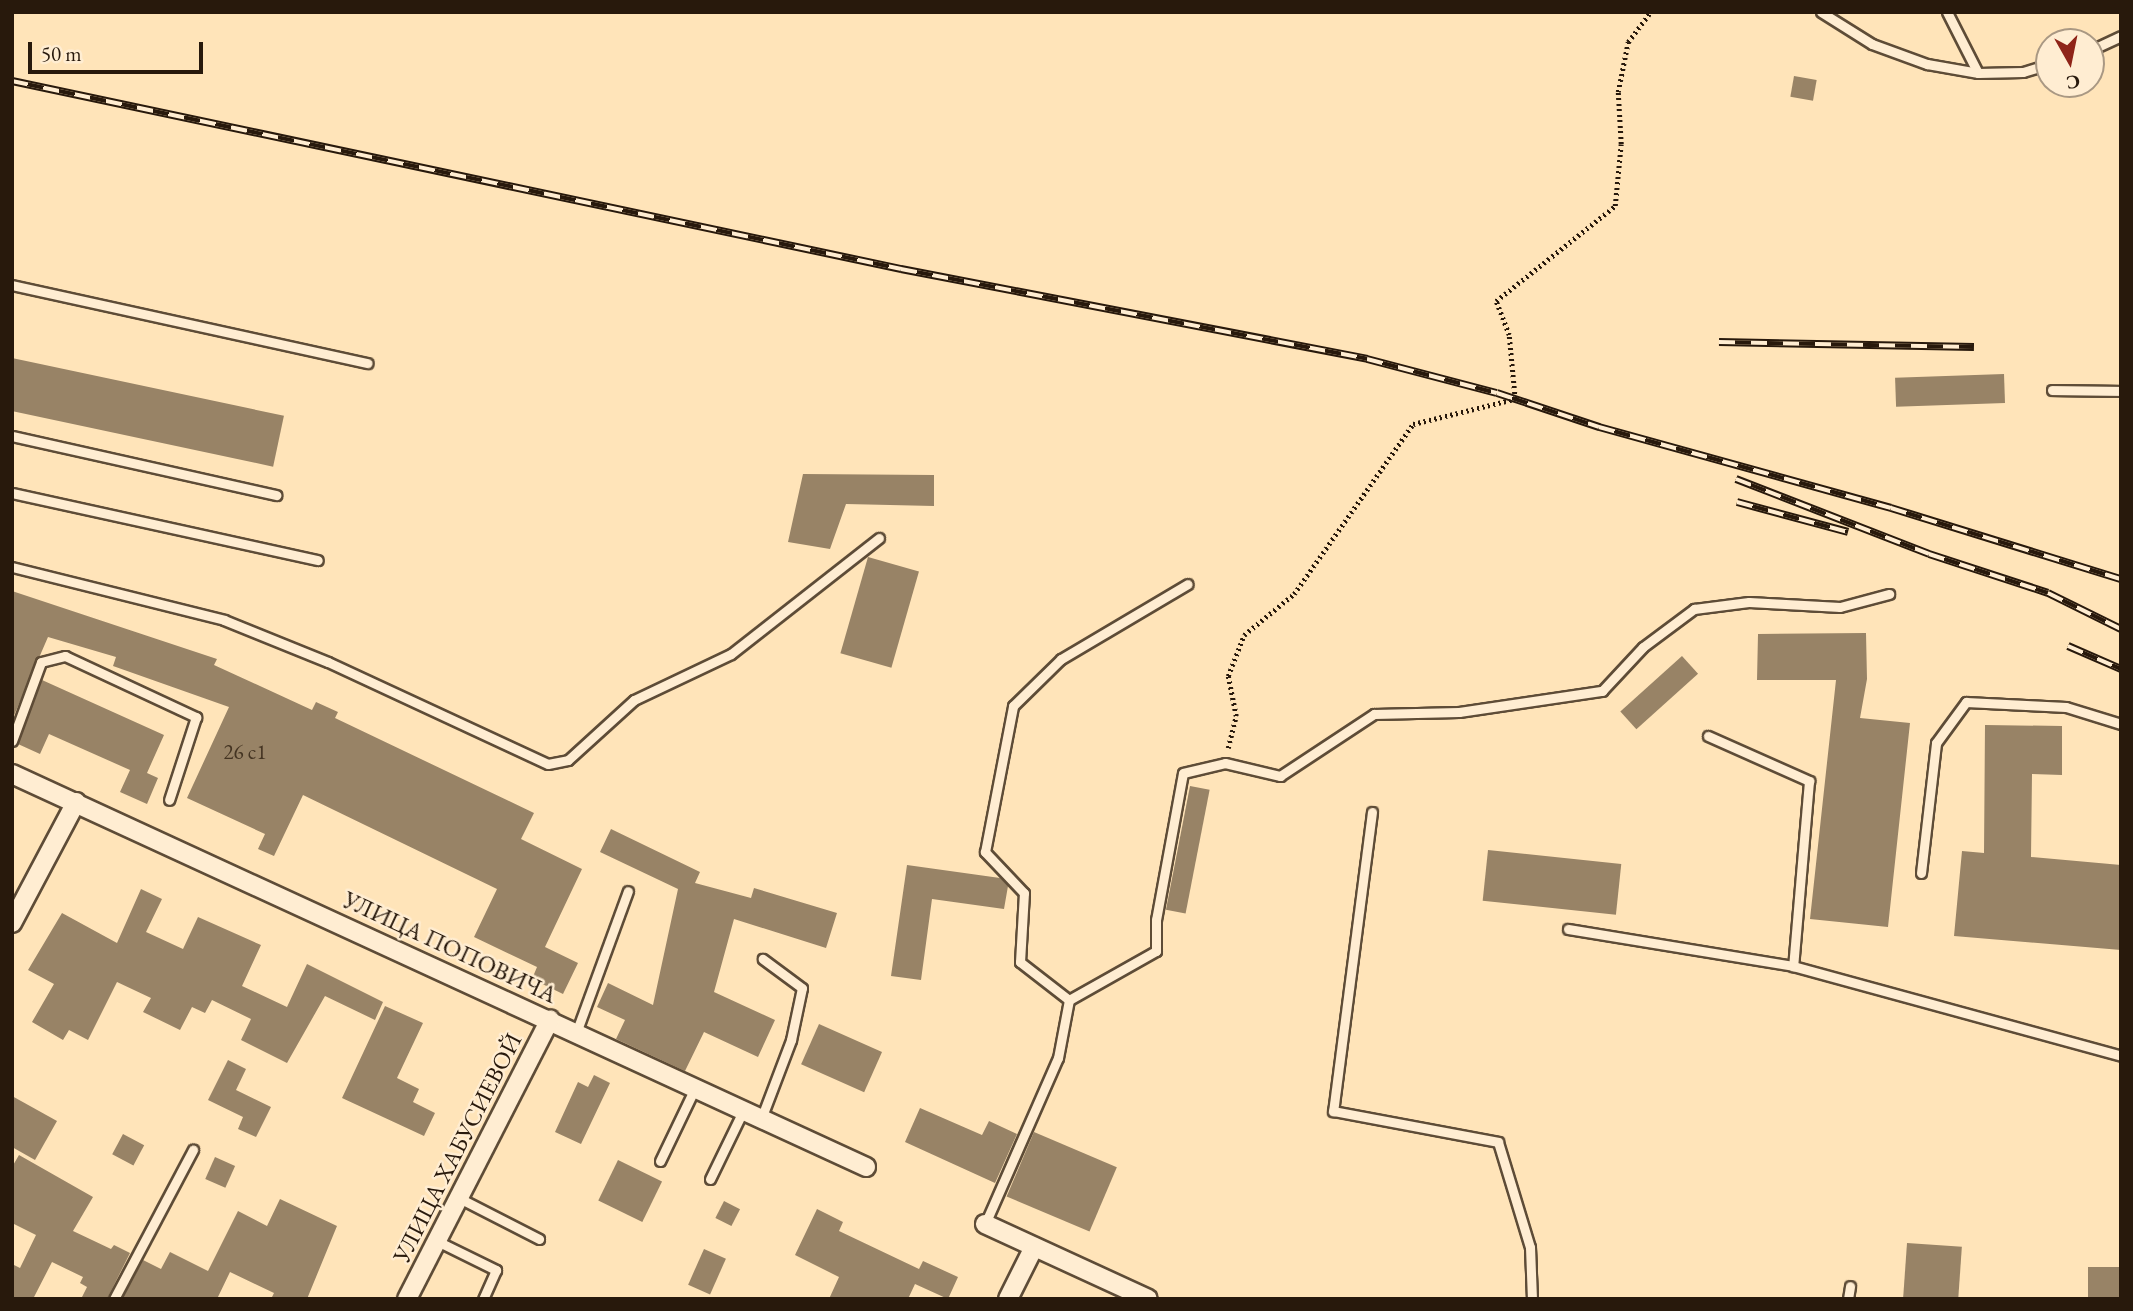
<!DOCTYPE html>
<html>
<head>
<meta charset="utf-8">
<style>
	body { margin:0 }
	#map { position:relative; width:2133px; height:1311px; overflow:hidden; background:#ffe4b9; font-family:"EB Garamond",serif }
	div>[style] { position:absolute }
	.building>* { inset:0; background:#988366; transform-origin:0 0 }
	.path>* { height:4.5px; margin-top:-2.25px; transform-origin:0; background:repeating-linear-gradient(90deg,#28190c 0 2px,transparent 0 5.5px) }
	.roads { filter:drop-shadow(2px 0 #5e4c37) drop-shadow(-2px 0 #5e4c37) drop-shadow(0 2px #5e4c37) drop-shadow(0 -2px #5e4c37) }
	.lane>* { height:9px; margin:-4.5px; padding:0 4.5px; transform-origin:4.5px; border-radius:4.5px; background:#ffedd2 }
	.street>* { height:18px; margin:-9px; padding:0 9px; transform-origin:9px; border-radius:9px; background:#ffedd2 }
	.rail>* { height:8px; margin-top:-4px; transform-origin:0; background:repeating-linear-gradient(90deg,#ffedd2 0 16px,#28190c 0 32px); box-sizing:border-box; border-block:2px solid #28190c }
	span { translate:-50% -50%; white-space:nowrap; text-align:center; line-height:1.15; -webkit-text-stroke:5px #ffedd2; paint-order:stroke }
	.number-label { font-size:21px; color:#443422 }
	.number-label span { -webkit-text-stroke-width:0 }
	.street-label { font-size:24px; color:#28190c }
	.frame { position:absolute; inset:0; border:14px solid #28190c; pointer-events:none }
	.north { position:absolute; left:2035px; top:28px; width:70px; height:70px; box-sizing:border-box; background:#ffedd2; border:2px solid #a99883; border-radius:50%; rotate:171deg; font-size:19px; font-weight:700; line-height:28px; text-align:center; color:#28190c }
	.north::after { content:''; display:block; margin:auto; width:24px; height:32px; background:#8f2418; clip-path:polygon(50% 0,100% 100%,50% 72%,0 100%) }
	.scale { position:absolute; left:28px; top:42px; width:175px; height:32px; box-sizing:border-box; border:4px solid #28190c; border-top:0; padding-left:9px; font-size:21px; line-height:24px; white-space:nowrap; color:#28190c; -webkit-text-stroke:5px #ffedd2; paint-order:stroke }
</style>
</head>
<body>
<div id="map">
	<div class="building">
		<div style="left:1794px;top:76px;width:23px;height:21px;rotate:10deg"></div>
		<div style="left:12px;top:358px;width:278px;height:52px;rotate:12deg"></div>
		<div style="left:2004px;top:374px;width:29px;height:109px;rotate:88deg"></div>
		<div style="clip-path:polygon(803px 474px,934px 475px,934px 506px,846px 504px,830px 549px,788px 542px)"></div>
		<div style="left:868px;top:557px;width:53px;height:100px;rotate:16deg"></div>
		<div style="clip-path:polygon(12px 591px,217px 659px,214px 665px,312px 710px,316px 702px,338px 712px,335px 718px,534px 813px,521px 839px,582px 869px,545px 947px,578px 963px,563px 994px,532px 979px,537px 967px,474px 937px,497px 889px,303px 795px,274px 856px,258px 849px,265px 834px,187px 798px,229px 707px,113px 666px,116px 657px,48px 637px,12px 720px)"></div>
		<div style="clip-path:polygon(1866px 633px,1867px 679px,1860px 718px,1910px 723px,1888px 927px,1810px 919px,1836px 680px,1757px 680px,1758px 634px)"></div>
		<div style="left:1682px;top:656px;width:24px;height:83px;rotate:48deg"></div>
		<div style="clip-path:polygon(42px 680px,164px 735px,147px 773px,158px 778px,147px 804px,120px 792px,130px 770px,49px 734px,40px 754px,18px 744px)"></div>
		<div style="clip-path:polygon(1985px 725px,2062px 726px,2062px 775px,2032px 774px,2031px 857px,2121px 865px,2121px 950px,1954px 936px,1962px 851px,1984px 853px)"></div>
		<div style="left:1190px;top:786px;width:20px;height:126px;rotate:11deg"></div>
		<div style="clip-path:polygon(611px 829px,700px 872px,695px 883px,751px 898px,754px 888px,837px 913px,826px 948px,734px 919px,714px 992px,775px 1020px,758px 1057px,704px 1032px,685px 1071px,616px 1039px,625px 1020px,597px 1007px,608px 983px,653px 1005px,678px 889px,600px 852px)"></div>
		<div style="left:1488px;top:850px;width:134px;height:51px;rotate:6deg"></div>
		<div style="clip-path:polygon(907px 865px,1000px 878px,1008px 886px,1004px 909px,932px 899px,921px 980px,891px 976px)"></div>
		<div style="clip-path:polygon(141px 889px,162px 899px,146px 932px,183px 949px,198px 917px,261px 945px,242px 986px,287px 1007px,307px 964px,383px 1002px,375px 1020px,325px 996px,287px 1063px,241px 1040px,251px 1019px,212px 1000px,205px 1013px,192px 1007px,180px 1030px,143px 1012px,151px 998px,117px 982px,88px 1040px,69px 1030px,63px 1040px,32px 1022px,54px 984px,28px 970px,62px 913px,117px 943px)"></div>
		<div style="clip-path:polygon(385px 1006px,423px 1023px,397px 1078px,419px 1089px,413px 1102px,435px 1113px,424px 1136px,342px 1098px)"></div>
		<div style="left:819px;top:1024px;width:69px;height:44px;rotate:24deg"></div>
		<div style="clip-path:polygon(228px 1060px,246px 1069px,236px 1090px,271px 1107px,256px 1137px,238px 1129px,243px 1117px,208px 1100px)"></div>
		<div style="clip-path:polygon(594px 1075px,610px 1083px,581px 1144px,555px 1132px,578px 1082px,588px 1087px)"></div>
		<div style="clip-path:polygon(12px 1096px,57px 1121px,35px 1160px,12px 1147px)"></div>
		<div style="clip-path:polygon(920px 1108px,982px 1135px,989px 1121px,1017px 1134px,995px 1183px,905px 1142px)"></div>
		<div style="left:1034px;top:1132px;width:90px;height:70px;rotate:23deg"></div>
		<div style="left:123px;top:1134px;width:24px;height:23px;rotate:28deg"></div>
		<div style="clip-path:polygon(19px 1155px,93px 1197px,73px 1231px,111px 1249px,114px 1245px,130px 1253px,107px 1299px,81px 1299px,87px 1287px,80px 1283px,83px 1277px,52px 1262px,33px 1299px,12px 1299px,12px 1264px,20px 1268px,36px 1235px,12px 1223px,12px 1167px)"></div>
		<div style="left:215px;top:1157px;width:22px;height:24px;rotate:24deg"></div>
		<div style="left:618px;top:1160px;width:49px;height:45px;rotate:26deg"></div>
		<div style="clip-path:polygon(280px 1199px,337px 1226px,307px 1299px,271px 1299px,274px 1293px,230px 1272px,217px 1299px,122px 1299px,143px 1260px,161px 1269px,170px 1252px,208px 1271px,238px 1211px,267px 1226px)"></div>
		<div style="left:724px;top:1201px;width:18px;height:19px;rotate:27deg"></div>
		<div style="clip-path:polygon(817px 1209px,843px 1222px,839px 1231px,919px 1269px,923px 1261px,958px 1277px,948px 1299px,915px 1284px,908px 1299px,829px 1299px,839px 1277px,795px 1255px)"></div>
		<div style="left:1907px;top:1243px;width:55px;height:56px;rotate:4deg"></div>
		<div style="left:704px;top:1249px;width:24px;height:39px;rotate:24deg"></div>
		<div style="left:2088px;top:1267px;width:33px;height:32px"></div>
	</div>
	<div class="path">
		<div style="left:1228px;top:748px;width:33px;rotate:-76deg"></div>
		<div style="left:1236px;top:716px;width:41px;rotate:-101.3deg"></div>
		<div style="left:1228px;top:676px;width:44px;rotate:-68.7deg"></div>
		<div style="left:1244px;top:635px;width:65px;rotate:-39.4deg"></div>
		<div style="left:1294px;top:594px;width:208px;rotate:-55deg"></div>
		<div style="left:1413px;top:424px;width:105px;rotate:-13.8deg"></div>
		<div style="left:1515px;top:399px;width:64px;rotate:-95.4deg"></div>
		<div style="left:1509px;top:335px;width:36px;rotate:-111deg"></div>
		<div style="left:1496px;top:301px;width:152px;rotate:-38.6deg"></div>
		<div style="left:1615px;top:206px;width:62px;rotate:-84.5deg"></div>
		<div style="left:1621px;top:144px;width:52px;rotate:-93.3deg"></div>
		<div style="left:1618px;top:92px;width:51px;rotate:-78.7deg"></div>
		<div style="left:1628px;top:42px;width:38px;rotate:-53deg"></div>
	</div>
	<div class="roads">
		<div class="lane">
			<div style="left:1821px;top:12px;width:60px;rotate:32.1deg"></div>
			<div style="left:1872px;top:44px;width:59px;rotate:20deg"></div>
			<div style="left:1927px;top:64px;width:52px;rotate:10deg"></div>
			<div style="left:1978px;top:73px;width:45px;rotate:-1.3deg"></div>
			<div style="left:2023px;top:72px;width:27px;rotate:-17deg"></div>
			<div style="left:1947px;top:12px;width:68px;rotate:63.1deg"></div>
			<div style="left:2091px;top:50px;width:33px;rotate:-25deg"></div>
			<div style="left:12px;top:285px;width:364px;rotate:12.4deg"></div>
			<div style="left:2052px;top:390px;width:69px;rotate:0.8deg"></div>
			<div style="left:12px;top:436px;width:271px;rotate:12.6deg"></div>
			<div style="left:12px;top:493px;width:313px;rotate:12.4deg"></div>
			<div style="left:12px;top:567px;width:219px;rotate:14deg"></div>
			<div style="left:224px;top:620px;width:112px;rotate:22deg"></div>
			<div style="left:328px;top:662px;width:242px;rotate:24.9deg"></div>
			<div style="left:548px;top:764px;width:20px;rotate:-11deg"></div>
			<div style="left:568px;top:760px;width:89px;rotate:-42.3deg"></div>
			<div style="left:634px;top:700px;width:107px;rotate:-25.4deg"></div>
			<div style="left:731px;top:654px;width:188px;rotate:-38.1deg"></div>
			<div style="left:1708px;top:736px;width:111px;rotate:24deg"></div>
			<div style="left:1809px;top:781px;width:186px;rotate:94.9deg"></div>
			<div style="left:1793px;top:966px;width:340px;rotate:15.3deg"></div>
			<div style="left:12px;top:741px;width:84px;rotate:-69.8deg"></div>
			<div style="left:41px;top:662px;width:25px;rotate:-14deg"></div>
			<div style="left:65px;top:656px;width:145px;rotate:25deg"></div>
			<div style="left:196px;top:717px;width:87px;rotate:108deg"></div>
			<div style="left:1372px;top:812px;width:302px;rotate:97.4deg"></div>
			<div style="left:1333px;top:1111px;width:168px;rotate:10.6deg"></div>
			<div style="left:1498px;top:1142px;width:110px;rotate:73.1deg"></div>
			<div style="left:1530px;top:1247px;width:52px;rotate:87.8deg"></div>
			<div style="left:1921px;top:873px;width:131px;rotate:-83.4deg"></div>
			<div style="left:1936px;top:743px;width:51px;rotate:-53.8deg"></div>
			<div style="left:1966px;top:702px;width:100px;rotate:2.9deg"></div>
			<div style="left:2066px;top:707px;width:58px;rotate:17.2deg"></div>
			<div style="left:1568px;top:929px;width:228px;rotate:9.3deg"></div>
			<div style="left:1069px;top:1000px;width:100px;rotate:-29.4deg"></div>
			<div style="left:1156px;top:951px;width:31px;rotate:-90deg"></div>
			<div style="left:1156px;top:920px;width:149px;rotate:-79.6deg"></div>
			<div style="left:1183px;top:773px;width:43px;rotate:-13.4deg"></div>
			<div style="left:1225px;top:763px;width:57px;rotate:13.3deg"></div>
			<div style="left:1280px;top:776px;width:113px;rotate:-33.4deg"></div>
			<div style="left:1374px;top:714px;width:85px;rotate:-1.3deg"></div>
			<div style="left:1459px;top:712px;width:145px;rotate:-8.4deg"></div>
			<div style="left:1602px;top:691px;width:60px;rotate:-47deg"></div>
			<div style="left:1643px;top:647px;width:64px;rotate:-36.7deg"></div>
			<div style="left:1694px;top:609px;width:55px;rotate:-7.3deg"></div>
			<div style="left:1749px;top:602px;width:91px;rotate:3.1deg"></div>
			<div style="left:1840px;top:607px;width:51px;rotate:-14.9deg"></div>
			<div style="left:576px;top:1033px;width:151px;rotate:-69.9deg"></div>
			<div style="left:761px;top:1119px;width:85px;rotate:-69.2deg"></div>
			<div style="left:791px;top:1040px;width:53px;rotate:-78.1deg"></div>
			<div style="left:802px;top:988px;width:49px;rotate:-143.4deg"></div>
			<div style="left:660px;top:1161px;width:81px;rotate:-64.4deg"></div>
			<div style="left:710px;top:1179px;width:76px;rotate:-64.1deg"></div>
			<div style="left:459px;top:1198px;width:90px;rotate:27.1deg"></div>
			<div style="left:985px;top:1224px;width:181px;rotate:-66.3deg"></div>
			<div style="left:1058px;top:1058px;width:59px;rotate:-79.3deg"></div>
			<div style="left:1069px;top:1000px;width:62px;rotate:-142.2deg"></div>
			<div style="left:1020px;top:962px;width:69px;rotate:-86.7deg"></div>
			<div style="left:1024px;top:893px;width:57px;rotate:-133.6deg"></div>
			<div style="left:985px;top:852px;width:149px;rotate:-79.1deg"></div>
			<div style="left:1013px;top:706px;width:67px;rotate:-44.4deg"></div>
			<div style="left:1061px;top:659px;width:147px;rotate:-30.6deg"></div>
			<div style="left:437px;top:1241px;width:66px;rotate:26.2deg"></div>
			<div style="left:496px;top:1270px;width:32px;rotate:114deg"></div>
			<div style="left:114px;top:1299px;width:169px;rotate:-62.1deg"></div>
			<div style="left:1848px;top:1299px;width:13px;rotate:-81deg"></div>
		</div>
		<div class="street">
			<div style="left:12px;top:774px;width:940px;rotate:24.71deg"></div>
			<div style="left:12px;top:923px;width:137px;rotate:-62.1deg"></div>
			<div style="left:985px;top:1224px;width:179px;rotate:24.7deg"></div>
			<div style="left:407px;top:1299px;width:314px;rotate:-62.9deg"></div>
			<div style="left:1008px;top:1299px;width:58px;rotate:-63.4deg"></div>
		</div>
	</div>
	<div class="rail">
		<div style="left:12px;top:81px;width:909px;rotate:11.94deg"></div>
		<div style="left:901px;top:269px;width:475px;rotate:10.9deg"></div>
		<div style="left:1367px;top:359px;width:134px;rotate:14.7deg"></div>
		<div style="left:1497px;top:393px;width:108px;rotate:18.4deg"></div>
		<div style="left:1599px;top:427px;width:303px;rotate:15.5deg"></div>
		<div style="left:1891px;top:508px;width:241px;rotate:17.2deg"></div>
		<div style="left:1719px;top:342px;width:255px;rotate:1.1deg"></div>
		<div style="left:1736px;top:479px;width:207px;rotate:21.2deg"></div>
		<div style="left:1929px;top:554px;width:125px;rotate:18.1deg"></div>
		<div style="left:2048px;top:593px;width:81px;rotate:26.3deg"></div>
		<div style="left:1737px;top:502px;width:115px;rotate:15.1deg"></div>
		<div style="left:2068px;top:646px;width:58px;rotate:23.5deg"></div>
	</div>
	<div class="number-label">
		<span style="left:245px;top:752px">26 с1</span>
	</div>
	<div class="street-label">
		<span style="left:450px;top:947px;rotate:25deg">УЛИЦА ПОПОВИЧА</span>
		<span style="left:457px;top:1148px;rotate:-63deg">УЛИЦА ХАБУСИЕВОЙ</span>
	</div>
	<div class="frame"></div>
	<div class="north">С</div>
	<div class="scale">50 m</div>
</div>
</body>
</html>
